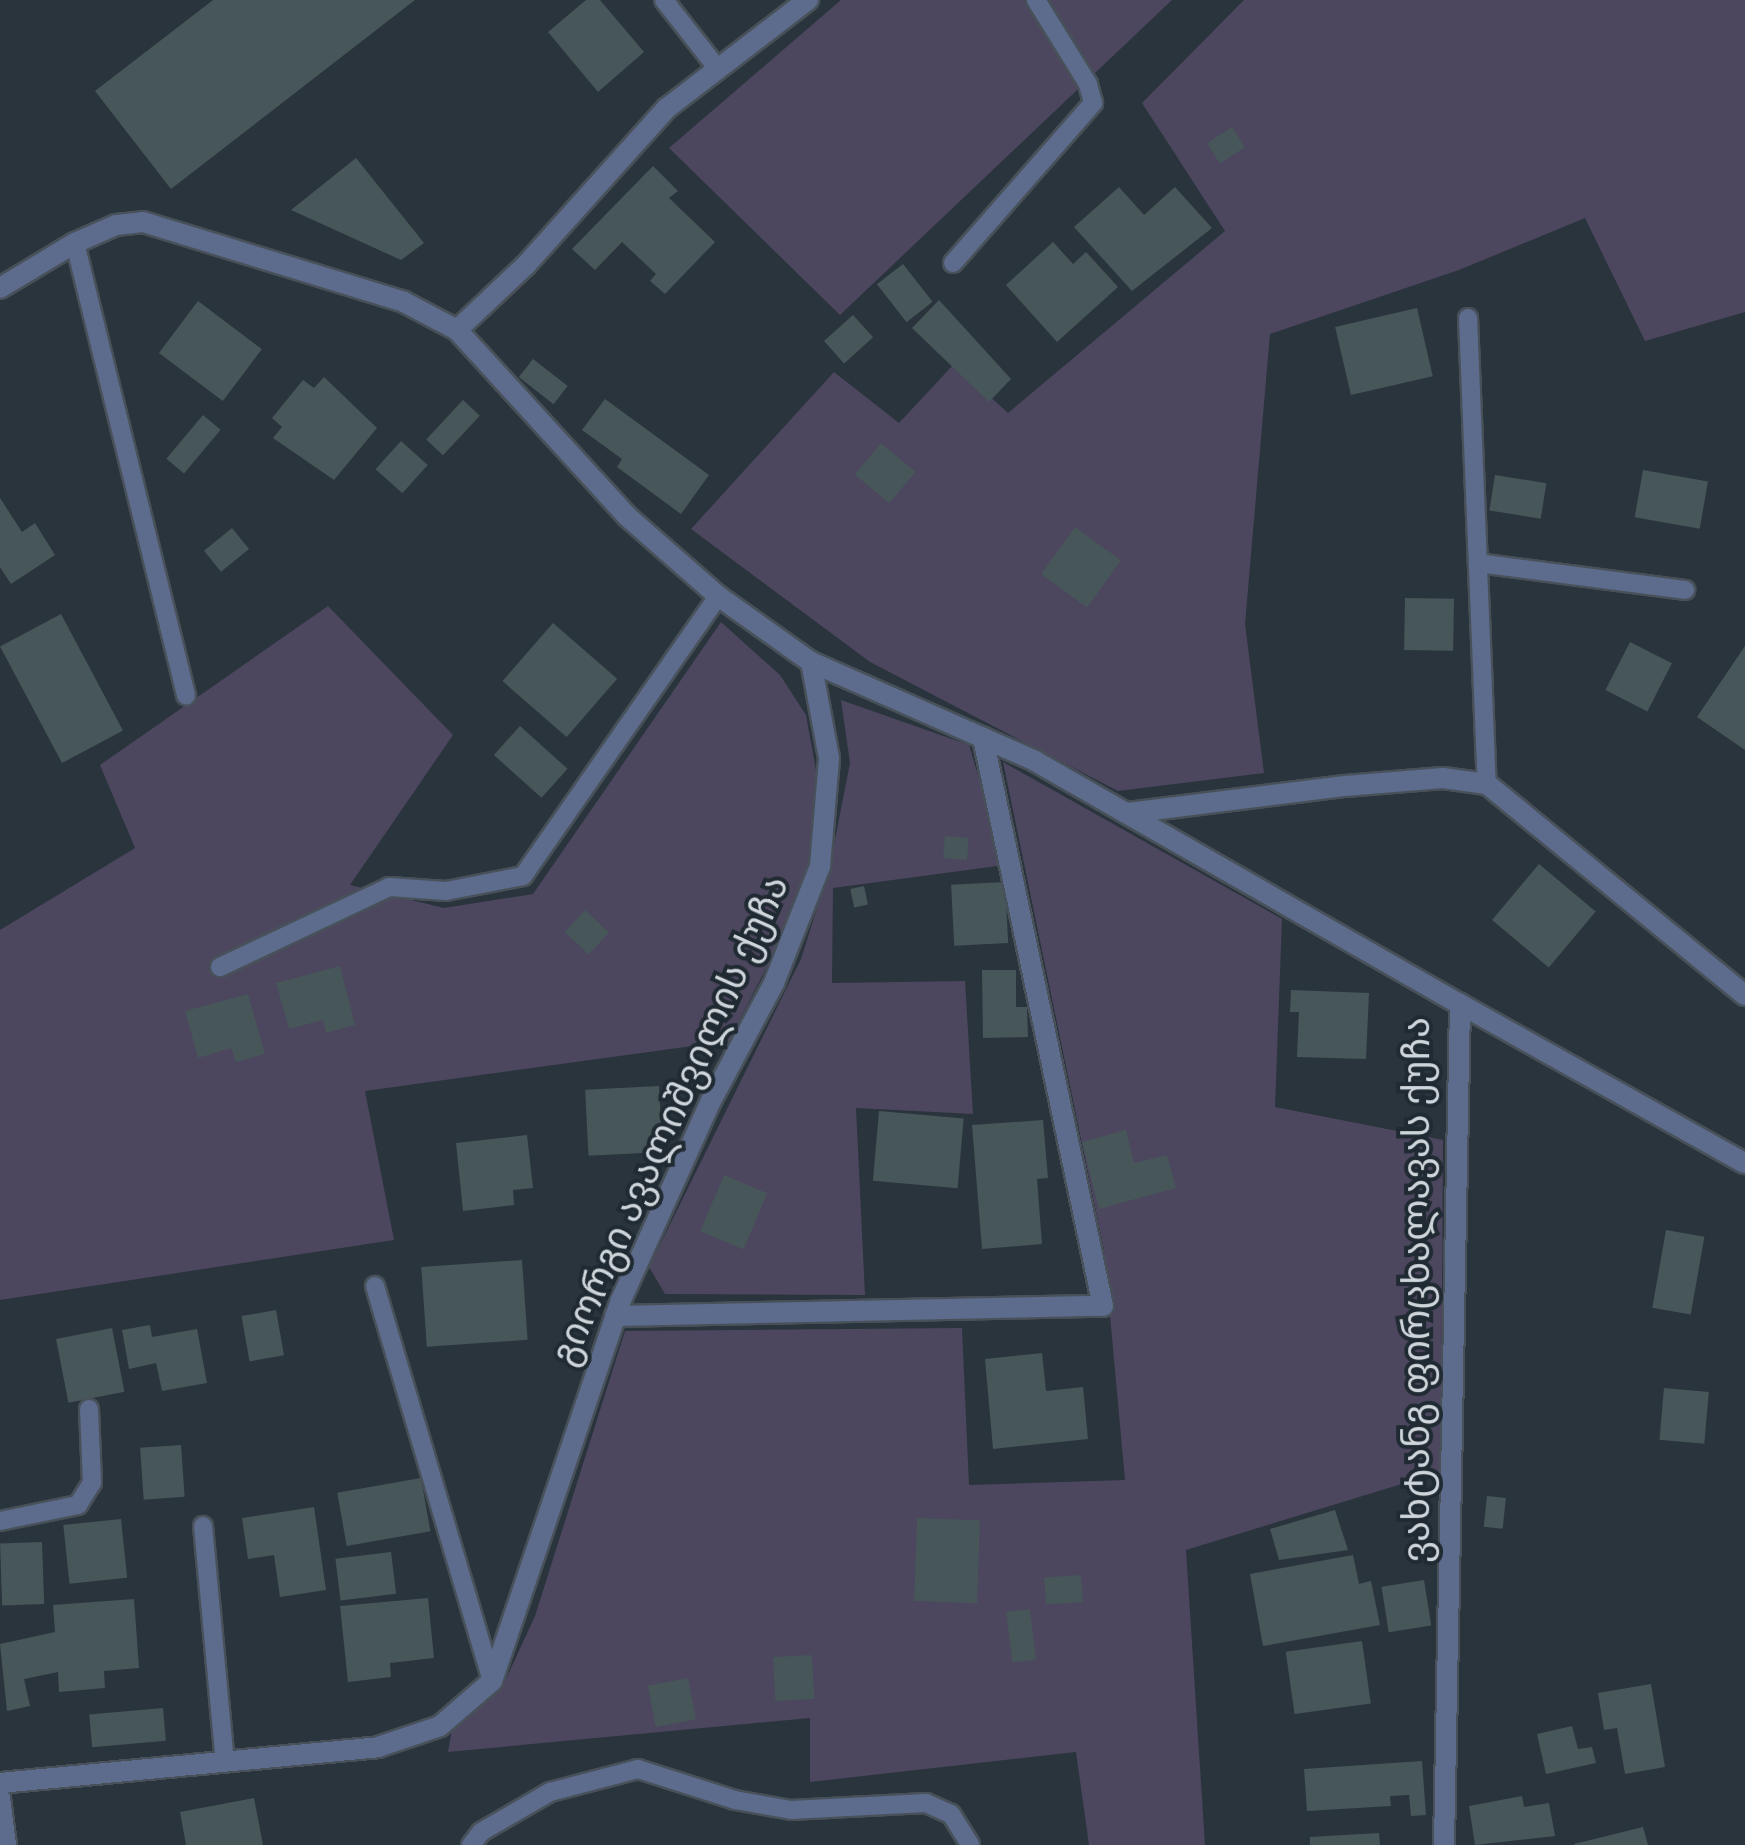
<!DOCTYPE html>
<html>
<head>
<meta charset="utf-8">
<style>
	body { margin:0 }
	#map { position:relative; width:1745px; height:1845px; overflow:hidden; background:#2a343c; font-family:Cabin,"Noto Sans Georgian",sans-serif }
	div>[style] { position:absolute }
	.green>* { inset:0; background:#4c465f }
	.building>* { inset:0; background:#475659; transform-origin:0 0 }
	.roads { filter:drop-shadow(2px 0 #485159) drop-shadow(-2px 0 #485159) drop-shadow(0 2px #485159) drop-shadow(0 -2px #485159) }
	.service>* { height:18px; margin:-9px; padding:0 9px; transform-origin:9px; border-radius:9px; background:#5d6b8d }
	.minor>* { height:20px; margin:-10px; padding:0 10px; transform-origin:10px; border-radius:10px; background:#5d6b8d }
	span { translate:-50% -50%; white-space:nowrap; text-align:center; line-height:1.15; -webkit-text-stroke:8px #202a32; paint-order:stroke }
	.street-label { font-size:38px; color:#cfd6db }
</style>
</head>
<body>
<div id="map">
	<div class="green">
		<div style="clip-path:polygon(841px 0,1172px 0,840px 315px,669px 148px)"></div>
		<div style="clip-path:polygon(1244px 0,1745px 0,1745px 312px,1645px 341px,1585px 218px,1459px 270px,1270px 334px,1245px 624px,1264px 773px,1118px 791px,870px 662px,691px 529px,834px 372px,899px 423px,954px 364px,1008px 413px,1225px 231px,1142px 103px)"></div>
		<div style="clip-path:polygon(328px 606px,453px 735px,350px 885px,444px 908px,533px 894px,721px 622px,780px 675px,806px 715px,818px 781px,809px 860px,781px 939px,729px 1041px,365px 1091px,394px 1240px,0 1300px,0 930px,135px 848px,100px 765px)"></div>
		<div style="clip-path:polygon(841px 700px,969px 745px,1005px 865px,833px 888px,832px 983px,965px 981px,973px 1114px,856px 1108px,865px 1295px,665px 1294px,649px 1267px,801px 959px,829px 870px,850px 763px)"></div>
		<div style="clip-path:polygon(1003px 762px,1282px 919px,1275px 1107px,1443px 1140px,1441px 1472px,1186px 1550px,1205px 1845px,1089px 1845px,1076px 1752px,810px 1782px,810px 1718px,448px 1752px,452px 1730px,505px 1681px,535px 1616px,625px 1331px,962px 1328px,969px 1485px,1125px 1480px,1104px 1250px)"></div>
	</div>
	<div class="building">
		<div style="clip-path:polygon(213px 0,415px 0,171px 189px,95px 91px)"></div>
		<div style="clip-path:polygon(586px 0,600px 0,644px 52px,598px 92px,548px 32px)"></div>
		<div style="left:1232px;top:127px;width:24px;height:30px;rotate:57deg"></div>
		<div style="clip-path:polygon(356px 158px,424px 243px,401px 260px,291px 210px)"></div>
		<div style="clip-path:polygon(653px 166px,678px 191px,669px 198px,715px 242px,665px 294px,650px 281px,656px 274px,622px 242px,595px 270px,572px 249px)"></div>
		<div style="clip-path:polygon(1119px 187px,1144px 215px,1175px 187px,1212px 228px,1132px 291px,1074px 227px)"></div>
		<div style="clip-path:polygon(1053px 242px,1073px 264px,1086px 252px,1118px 287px,1057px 342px,1006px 285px)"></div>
		<div style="left:903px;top:264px;width:48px;height:33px;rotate:52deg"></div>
		<div style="clip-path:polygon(939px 300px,1011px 379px,989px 402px,912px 328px)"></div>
		<div style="left:198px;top:301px;width:80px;height:65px;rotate:37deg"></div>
		<div style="left:1417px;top:308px;width:70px;height:84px;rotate:77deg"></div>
		<div style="left:853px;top:315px;width:30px;height:39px;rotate:48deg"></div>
		<div style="left:533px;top:359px;width:44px;height:23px;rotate:38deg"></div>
		<div style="clip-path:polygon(324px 377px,377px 428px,334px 480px,273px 438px,282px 427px,272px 418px,303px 380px,314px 388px)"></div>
		<div style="clip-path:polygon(605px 399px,709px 475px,681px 514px,617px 467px,622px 459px,582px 430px)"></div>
		<div style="left:463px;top:400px;width:23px;height:54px;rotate:43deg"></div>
		<div style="left:203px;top:415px;width:23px;height:57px;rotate:40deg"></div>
		<div style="left:401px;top:441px;width:36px;height:38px;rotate:42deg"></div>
		<div style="left:881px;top:443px;width:45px;height:41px;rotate:40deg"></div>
		<div style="left:1643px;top:470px;width:66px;height:48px;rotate:10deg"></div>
		<div style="left:1495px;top:475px;width:52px;height:36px;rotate:9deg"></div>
		<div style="clip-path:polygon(0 498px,22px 532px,35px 523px,55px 555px,11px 584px,0 567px)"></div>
		<div style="left:1075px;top:527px;width:57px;height:58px;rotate:36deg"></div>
		<div style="left:232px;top:528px;width:27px;height:36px;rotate:51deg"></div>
		<div style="left:1405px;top:598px;width:49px;height:52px;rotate:1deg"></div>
		<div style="left:61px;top:614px;width:132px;height:69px;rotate:62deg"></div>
		<div style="left:553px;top:623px;width:85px;height:77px;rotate:41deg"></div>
		<div style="left:1630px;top:642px;width:47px;height:54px;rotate:27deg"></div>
		<div style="clip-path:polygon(1745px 646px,1745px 750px,1697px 717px)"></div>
		<div style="left:520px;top:726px;width:64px;height:39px;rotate:42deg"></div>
		<div style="left:945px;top:836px;width:24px;height:22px;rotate:5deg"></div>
		<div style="left:1539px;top:864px;width:74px;height:73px;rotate:40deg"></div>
		<div style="left:1005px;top:882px;width:61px;height:54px;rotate:87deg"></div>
		<div style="left:864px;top:886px;width:19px;height:14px;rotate:78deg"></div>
		<div style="left:585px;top:910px;width:33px;height:30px;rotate:43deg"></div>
		<div style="clip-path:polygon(340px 966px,355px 1025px,326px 1033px,323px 1020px,289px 1029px,276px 983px)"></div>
		<div style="clip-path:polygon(982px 970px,1016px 970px,1016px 1007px,1027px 1007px,1028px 1037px,983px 1038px)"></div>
		<div style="clip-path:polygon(1291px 990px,1369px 993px,1366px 1059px,1297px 1057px,1299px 1012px,1290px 1012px)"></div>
		<div style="clip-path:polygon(248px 994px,265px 1054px,236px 1062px,231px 1048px,198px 1058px,185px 1011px)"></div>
		<div style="left:659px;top:1086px;width:66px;height:74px;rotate:87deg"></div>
		<div style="left:879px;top:1111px;width:85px;height:70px;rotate:5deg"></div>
		<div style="clip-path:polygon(1043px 1120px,1048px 1178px,1037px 1179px,1042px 1244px,982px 1249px,972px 1125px)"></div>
		<div style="clip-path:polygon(1126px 1130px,1134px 1163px,1167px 1155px,1176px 1188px,1099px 1209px,1082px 1142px)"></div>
		<div style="clip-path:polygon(527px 1135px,533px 1188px,513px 1190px,514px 1205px,463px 1211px,456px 1143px)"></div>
		<div style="left:724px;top:1175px;width:47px;height:61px;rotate:23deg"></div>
		<div style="left:1666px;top:1230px;width:39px;height:79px;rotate:10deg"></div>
		<div style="left:522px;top:1260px;width:80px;height:101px;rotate:86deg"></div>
		<div style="left:276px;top:1310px;width:46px;height:35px;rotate:80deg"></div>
		<div style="clip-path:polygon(150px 1325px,152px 1337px,197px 1329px,207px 1383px,162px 1391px,156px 1363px,129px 1369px,122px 1330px)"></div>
		<div style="left:112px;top:1328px;width:65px;height:57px;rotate:79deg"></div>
		<div style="clip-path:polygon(1042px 1353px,1046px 1391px,1083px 1387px,1088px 1439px,993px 1449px,985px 1359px)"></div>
		<div style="left:1664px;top:1388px;width:45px;height:52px;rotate:5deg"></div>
		<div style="left:181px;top:1445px;width:52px;height:41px;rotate:86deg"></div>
		<div style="left:421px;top:1478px;width:54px;height:85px;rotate:80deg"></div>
		<div style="left:1487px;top:1496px;width:19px;height:31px;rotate:6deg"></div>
		<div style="clip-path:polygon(314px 1507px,326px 1590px,280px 1597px,274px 1555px,248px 1559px,242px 1518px)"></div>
		<div style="clip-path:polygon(1335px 1510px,1348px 1550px,1279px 1560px,1270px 1529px)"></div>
		<div style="left:917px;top:1518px;width:63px;height:83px;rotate:2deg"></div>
		<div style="left:121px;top:1519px;width:59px;height:58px;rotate:84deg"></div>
		<div style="left:42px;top:1542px;width:62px;height:42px;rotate:88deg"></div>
		<div style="left:391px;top:1552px;width:42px;height:56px;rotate:83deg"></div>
		<div style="clip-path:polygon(1353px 1555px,1359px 1584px,1371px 1581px,1380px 1625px,1263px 1646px,1250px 1574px)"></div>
		<div style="left:1081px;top:1575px;width:27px;height:37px;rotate:86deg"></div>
		<div style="left:1424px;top:1580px;width:46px;height:43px;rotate:81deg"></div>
		<div style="clip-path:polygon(428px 1598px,434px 1658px,390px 1663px,391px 1677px,348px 1682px,340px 1606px)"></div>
		<div style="clip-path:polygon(134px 1599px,139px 1668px,104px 1671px,105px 1688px,59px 1692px,58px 1672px,24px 1679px,30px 1706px,7px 1711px,0 1644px,55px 1632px,53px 1605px)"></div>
		<div style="left:1030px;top:1609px;width:51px;height:24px;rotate:83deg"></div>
		<div style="left:1362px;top:1641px;width:63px;height:77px;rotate:82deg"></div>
		<div style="left:812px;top:1655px;width:44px;height:39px;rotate:87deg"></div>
		<div style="left:688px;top:1678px;width:42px;height:41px;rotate:79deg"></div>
		<div style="clip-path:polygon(1651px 1684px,1665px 1767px,1625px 1774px,1617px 1728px,1604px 1730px,1598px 1693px)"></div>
		<div style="left:163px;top:1708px;width:33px;height:74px;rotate:85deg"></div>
		<div style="clip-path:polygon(1572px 1726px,1578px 1749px,1592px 1747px,1596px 1763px,1546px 1774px,1537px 1734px)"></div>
		<div style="clip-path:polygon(1422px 1761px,1426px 1815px,1411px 1816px,1409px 1795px,1390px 1796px,1391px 1806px,1307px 1811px,1304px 1769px)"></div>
		<div style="clip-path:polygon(1522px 1796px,1524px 1807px,1549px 1803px,1555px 1836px,1475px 1845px,1469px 1806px)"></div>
		<div style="clip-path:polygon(254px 1798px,263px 1845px,186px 1845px,180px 1812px)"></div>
		<div style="clip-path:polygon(1643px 1827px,1648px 1845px,1574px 1845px,1574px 1844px)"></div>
		<div style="clip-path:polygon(1379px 1833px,1380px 1845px,1310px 1845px,1310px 1837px)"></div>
	</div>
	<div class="roads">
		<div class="service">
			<div style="left:664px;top:0;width:88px;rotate:52deg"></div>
			<div style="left:75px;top:243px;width:466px;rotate:76.2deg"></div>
			<div style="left:953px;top:263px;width:213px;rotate:-48.8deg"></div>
			<div style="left:1093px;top:103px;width:20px;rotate:-105deg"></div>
			<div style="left:1088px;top:84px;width:99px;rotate:-121.8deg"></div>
			<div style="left:1468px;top:318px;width:466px;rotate:87.7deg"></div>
			<div style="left:1478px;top:563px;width:209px;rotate:7.4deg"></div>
			<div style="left:220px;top:967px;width:187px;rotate:-25.3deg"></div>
			<div style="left:389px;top:887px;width:57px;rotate:4deg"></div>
			<div style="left:446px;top:891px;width:78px;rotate:-11deg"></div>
			<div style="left:523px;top:876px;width:341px;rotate:-55.1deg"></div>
			<div style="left:375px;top:1286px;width:412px;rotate:73.5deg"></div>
			<div style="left:0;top:1521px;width:80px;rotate:-11.6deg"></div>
			<div style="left:78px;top:1505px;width:26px;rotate:-58deg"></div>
			<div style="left:92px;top:1483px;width:74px;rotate:-92.3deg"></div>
			<div style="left:203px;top:1526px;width:237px;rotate:84.7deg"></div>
			<div style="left:471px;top:1845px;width:16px;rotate:-52deg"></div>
			<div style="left:481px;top:1832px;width:80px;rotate:-30.1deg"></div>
			<div style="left:550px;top:1792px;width:91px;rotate:-14.6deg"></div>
			<div style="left:638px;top:1769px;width:102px;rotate:17.7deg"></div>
			<div style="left:735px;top:1800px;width:57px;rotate:10.1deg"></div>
			<div style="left:791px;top:1810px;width:135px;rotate:-3deg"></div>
			<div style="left:926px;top:1803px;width:27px;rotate:24deg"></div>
			<div style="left:951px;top:1814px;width:36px;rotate:58deg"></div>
		</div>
		<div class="minor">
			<div style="left:0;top:288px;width:87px;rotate:-31deg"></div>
			<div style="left:75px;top:243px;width:45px;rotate:-23.7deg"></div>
			<div style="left:116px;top:225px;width:27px;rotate:-6deg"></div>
			<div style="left:143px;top:222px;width:273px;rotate:17deg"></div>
			<div style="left:404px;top:302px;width:60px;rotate:27.8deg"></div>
			<div style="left:457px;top:330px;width:253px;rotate:47.6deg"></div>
			<div style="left:628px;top:517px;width:120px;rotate:41.3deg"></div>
			<div style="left:718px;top:596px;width:114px;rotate:35.4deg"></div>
			<div style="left:811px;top:662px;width:245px;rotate:23.8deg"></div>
			<div style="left:1035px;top:761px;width:490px;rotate:29.8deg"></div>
			<div style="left:1460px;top:1004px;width:841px;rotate:91.09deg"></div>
			<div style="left:457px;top:330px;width:95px;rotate:-43.3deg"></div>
			<div style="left:526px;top:265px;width:211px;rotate:-48.1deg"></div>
			<div style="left:667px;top:108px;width:178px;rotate:-37.5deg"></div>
			<div style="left:1128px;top:813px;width:219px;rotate:-7.1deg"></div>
			<div style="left:1345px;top:786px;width:98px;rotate:-4.7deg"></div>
			<div style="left:1443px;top:778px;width:44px;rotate:7.8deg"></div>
			<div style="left:1487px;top:784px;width:333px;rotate:39.3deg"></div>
			<div style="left:1460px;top:1004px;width:326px;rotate:29.2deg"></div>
			<div style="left:615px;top:1316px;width:488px;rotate:-1.2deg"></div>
			<div style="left:1103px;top:1306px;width:581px;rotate:-101.93deg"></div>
			<div style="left:0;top:1783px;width:380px;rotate:-5.4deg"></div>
			<div style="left:378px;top:1747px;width:65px;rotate:-18.7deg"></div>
			<div style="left:440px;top:1726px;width:69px;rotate:-40.9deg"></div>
			<div style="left:492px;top:1681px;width:402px;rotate:-71.3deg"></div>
			<div style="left:621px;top:1300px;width:218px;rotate:-65.7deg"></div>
			<div style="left:711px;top:1101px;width:134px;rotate:-61.9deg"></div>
			<div style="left:774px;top:983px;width:126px;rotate:-68.5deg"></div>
			<div style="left:820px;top:866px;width:108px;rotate:-85.2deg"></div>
			<div style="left:829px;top:758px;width:98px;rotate:-100.6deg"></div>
			<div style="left:0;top:1798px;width:47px;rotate:82.7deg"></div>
		</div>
	</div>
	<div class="street-label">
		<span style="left:669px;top:1120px;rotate:-66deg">გიორგი ავალიშვილის ქუჩა</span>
		<span style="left:1416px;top:1290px;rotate:-90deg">ვახტანგ ფირცხალავას ქუჩა</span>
	</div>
</div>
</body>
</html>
